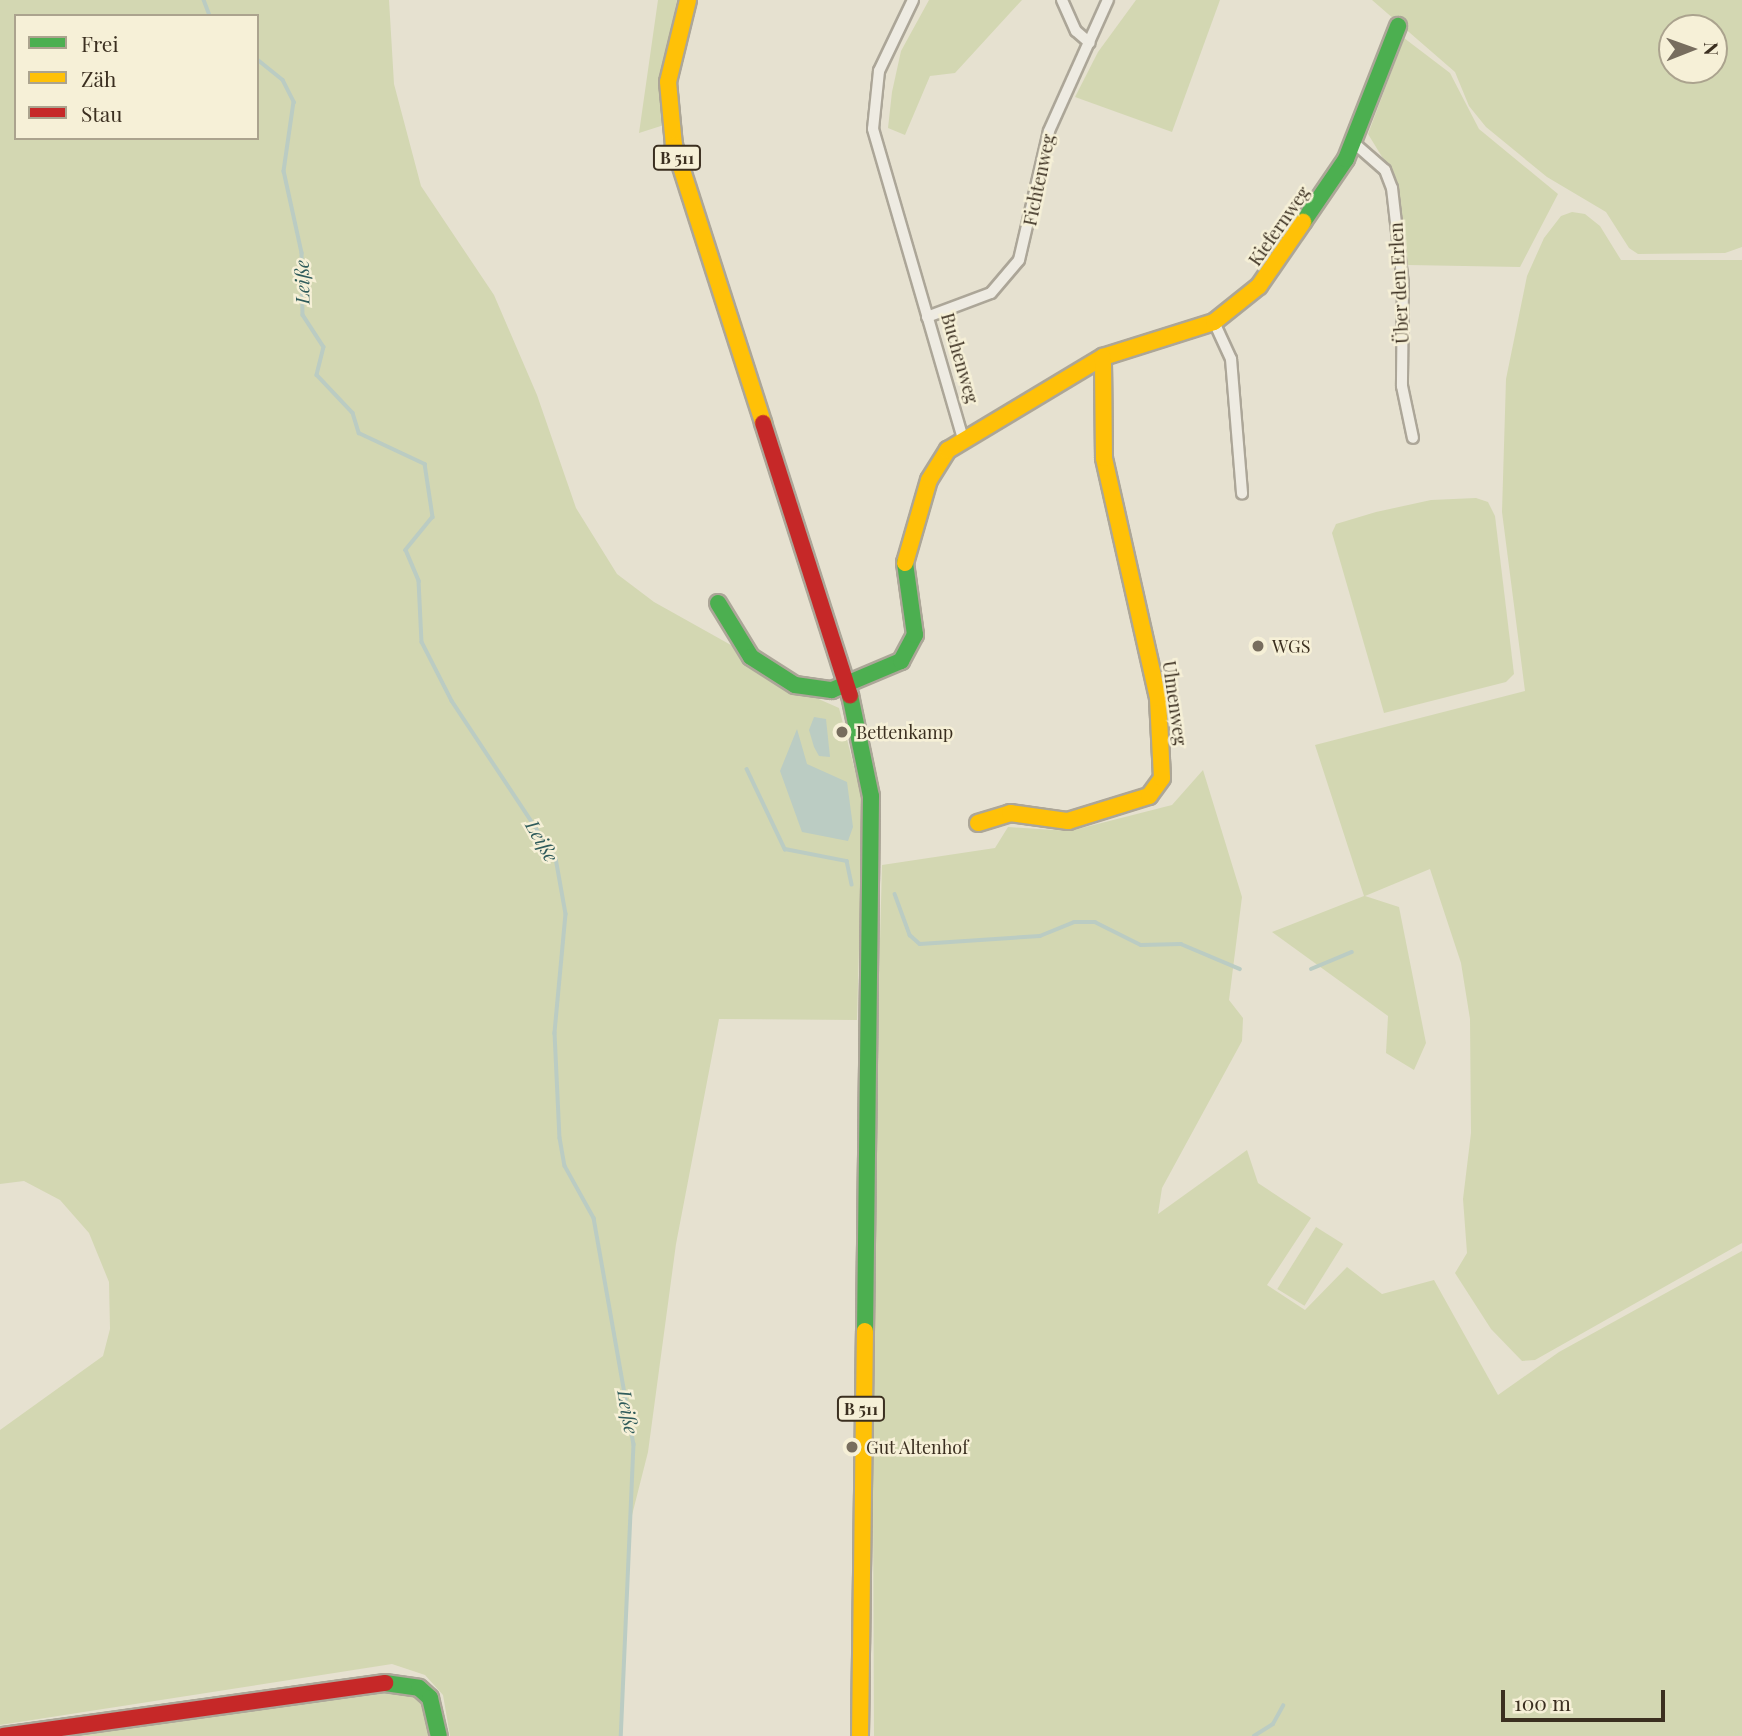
<!DOCTYPE html>
<html>
<head>
<meta charset="utf-8">
<style>
	body { margin:0 }
	#map { position:relative; width:1742px; height:1736px; overflow:hidden; background:#e6e1d0; font-family:"Playfair Display",serif }
	div>[style] { position:absolute }
	.green>* { inset:0; background:#d3d7b2; transform-origin:0 0 }
	.water>* { inset:0; background:#bbccc3 }
	.stream>* { height:3.5px; margin:-1.75px; padding:0 1.75px; transform-origin:1.75px; border-radius:1.75px; background:#bbccc3 }
	.roads { filter:drop-shadow(2px 0 #aca698) drop-shadow(-2px 0 #aca698) drop-shadow(0 2px #aca698) drop-shadow(0 -2px #aca698) }
	.street>* { height:10px; margin:-5px; padding:0 5px; transform-origin:5px; border-radius:5px; background:#eeebe2 }
	.fast>* { height:16px; margin:-8px; padding:0 8px; transform-origin:8px; border-radius:8px; background:#4caf50 }
	.slow>* { height:16px; margin:-8px; padding:0 8px; transform-origin:8px; border-radius:8px; background:#ffc107 }
	.jam>* { height:16px; margin:-8px; padding:0 8px; transform-origin:8px; border-radius:8px; background:#c62828 }
	.dots>* { width:19px; height:19px; translate:-50% -50%; box-sizing:border-box; border:4px solid #f6f0d7; border-radius:50% }
	span { translate:-50% -50%; white-space:nowrap; text-align:center; line-height:1.15; -webkit-text-stroke:5px #f6f0d7; paint-order:stroke }
	.shield-label span { padding:2px 5px; background:#f6f0d7; border:2px solid; border-radius:5px; -webkit-text-stroke-width:0 }
	.shield-label { font-size:16px; color:#3b2f20; font-weight:700 }
	.street-label { font-size:18px; color:#3b2f20 }
	.poi-label { font-size:18px; color:#3b2f20 }
	.left { translate:0 -50%; text-align:left }
	.water-label { font-size:19px; color:#2f5b5b; font-style:italic }
	.legend { position:absolute; left:14px; top:14px; width:245px; height:126px; box-sizing:border-box; background:#f6f0d7; border:2px solid #aba38e; margin:0; padding:9px 12px; list-style:none; font-size:21px; color:#3b2f20 }
	.legend li { display:flex; align-items:center; gap:14px; height:35px }
	.legend b { width:35px; border:2px solid #aba38e }
	.north { position:absolute; left:1658px; top:14px; width:70px; height:70px; box-sizing:border-box; background:#f6f0d7; border:2px solid #aba38e; border-radius:50%; rotate:89deg; font-size:19px; font-weight:700; line-height:28px; text-align:center; color:#3b2f20 }
	.north::after { content:''; display:block; margin:auto; width:24px; height:32px; background:#776d5e; clip-path:polygon(50% 0,100% 100%,50% 72%,0 100%) }
	.scale { position:absolute; left:1501px; top:1690px; width:164px; height:32px; box-sizing:border-box; border:4px solid #3b2f20; border-top:0; padding-left:9px; font-size:21px; line-height:24px; white-space:nowrap; color:#3b2f20; -webkit-text-stroke:5px #f6f0d7; paint-order:stroke }
</style>
</head>
<body>
<div id="map">
	<div class="green">
		<div style="clip-path:polygon(evenodd,0 0,389px 0,394px 84px,421px 186px,494px 295px,537px 395px,576px 508px,617px 574px,654px 602px,783px 674px,780px 682px,839px 708px,863px 802px,857px 1020px,719px 1019px,676px 1244px,648px 1452px,629px 1527px,621px 1736px,450px 1736px,443px 1695px,425px 1675px,392px 1664px,0 1725px,0 1430px,103px 1356px,110px 1329px,109px 1282px,89px 1233px,60px 1200px,24px 1181px,0 1184px,0 0,16px 16px,257px 16px,257px 138px,16px 138px,16px 16px)"></div>
		<div style="clip-path:polygon(658px 0,677px 0,661px 75px,664px 125px,639px 133px)"></div>
		<div style="clip-path:polygon(929px 0,1022px 0,955px 73px,930px 76px,905px 135px,888px 128px,892px 92px,901px 51px)"></div>
		<div style="clip-path:polygon(1136px 0,1220px 0,1172px 132px,1075px 97px,1098px 52px)"></div>
		<div style="clip-path:polygon(evenodd,1372px 0,1742px 0,1742px 247px,1725px 253px,1638px 254px,1629px 248px,1606px 212px,1547px 177px,1486px 127px,1469px 106px,1455px 72px,1372px 0,1672px 28px,1714px 28px,1714px 70px,1672px 70px,1672px 28px)"></div>
		<div style="clip-path:polygon(1404px 38px,1450px 73px,1479px 129px,1558px 194px,1520px 267px,1408px 265px,1395px 178px,1368px 134px)"></div>
		<div style="clip-path:polygon(1572px 212px,1585px 214px,1600px 226px,1621px 260px,1742px 260px,1742px 1243px,1535px 1360px,1522px 1361px,1491px 1329px,1455px 1273px,1467px 1253px,1463px 1199px,1471px 1133px,1470px 1019px,1461px 963px,1430px 869px,1365px 896px,1399px 907px,1426px 1043px,1414px 1070px,1386px 1053px,1388px 1016px,1272px 932px,1364px 896px,1315px 745px,1525px 691px,1502px 512px,1506px 379px,1527px 276px,1544px 238px,1561px 216px)"></div>
		<div style="clip-path:polygon(1476px 498px,1488px 502px,1495px 516px,1514px 674px,1506px 682px,1384px 713px,1332px 533px,1336px 524px,1376px 512px,1431px 500px)"></div>
		<div style="clip-path:polygon(1203px 770px,1242px 897px,1229px 1000px,1243px 1018px,1242px 1041px,1162px 1188px,1158px 1214px,1247px 1150px,1258px 1183px,1311px 1218px,1267px 1285px,1305px 1310px,1347px 1267px,1382px 1294px,1434px 1280px,1498px 1395px,1559px 1352px,1742px 1251px,1742px 1736px,874px 1736px,873px 1492px,867px 1429px,882px 865px,995px 848px,1008px 827px,1070px 831px,1172px 805px)"></div>
		<div style="left:1316px;top:1227px;width:32px;height:73px;rotate:32deg"></div>
		<div style="clip-path:polygon(385px 1684px,425px 1699px,432px 1736px,45px 1736px)"></div>
	</div>
	<div class="water">
		<div style="clip-path:polygon(814px 717px,826px 719px,830px 757px,819px 756px,814px 747px,809px 730px)"></div>
		<div style="clip-path:polygon(797px 729px,807px 764px,847px 782px,853px 827px,848px 841px,802px 832px,780px 771px)"></div>
	</div>
	<div class="stream">
		<div style="left:204px;top:0;width:17px;rotate:69deg"></div>
		<div style="left:257px;top:59px;width:33px;rotate:39deg"></div>
		<div style="left:283px;top:80px;width:25px;rotate:63deg"></div>
		<div style="left:294px;top:102px;width:70px;rotate:98.2deg"></div>
		<div style="left:284px;top:171px;width:84px;rotate:77.6deg"></div>
		<div style="left:302px;top:253px;width:62px;rotate:89.1deg"></div>
		<div style="left:303px;top:315px;width:38px;rotate:57deg"></div>
		<div style="left:324px;top:347px;width:29px;rotate:104deg"></div>
		<div style="left:317px;top:375px;width:52px;rotate:46.5deg"></div>
		<div style="left:353px;top:413px;width:21px;rotate:73deg"></div>
		<div style="left:359px;top:433px;width:73px;rotate:25.2deg"></div>
		<div style="left:425px;top:464px;width:54px;rotate:81.4deg"></div>
		<div style="left:433px;top:517px;width:43px;rotate:129.3deg"></div>
		<div style="left:406px;top:550px;width:34px;rotate:67deg"></div>
		<div style="left:419px;top:581px;width:61px;rotate:87.2deg"></div>
		<div style="left:422px;top:642px;width:66px;rotate:63deg"></div>
		<div style="left:452px;top:701px;width:188px;rotate:56.5deg"></div>
		<div style="left:556px;top:858px;width:57px;rotate:79.9deg"></div>
		<div style="left:566px;top:914px;width:120px;rotate:95.3deg"></div>
		<div style="left:555px;top:1033px;width:105px;rotate:87.3deg"></div>
		<div style="left:560px;top:1138px;width:28px;rotate:80deg"></div>
		<div style="left:565px;top:1166px;width:60px;rotate:60.9deg"></div>
		<div style="left:594px;top:1218px;width:230px;rotate:80deg"></div>
		<div style="left:634px;top:1444px;width:292px;rotate:92.5deg"></div>
		<div style="left:747px;top:769px;width:89px;rotate:64.6deg"></div>
		<div style="left:785px;top:849px;width:63px;rotate:11deg"></div>
		<div style="left:847px;top:861px;width:24px;rotate:78deg"></div>
		<div style="left:895px;top:894px;width:44px;rotate:69.9deg"></div>
		<div style="left:910px;top:935px;width:13px;rotate:42deg"></div>
		<div style="left:920px;top:944px;width:120px;rotate:-3.8deg"></div>
		<div style="left:1040px;top:936px;width:37px;rotate:-22deg"></div>
		<div style="left:1074px;top:922px;width:21px"></div>
		<div style="left:1095px;top:922px;width:51px;rotate:26.6deg"></div>
		<div style="left:1141px;top:945px;width:40px;rotate:-1.4deg"></div>
		<div style="left:1181px;top:944px;width:64px;rotate:23deg"></div>
		<div style="left:1311px;top:969px;width:44px;rotate:-22.5deg"></div>
		<div style="left:1254px;top:1736px;width:22px;rotate:-32deg"></div>
		<div style="left:1273px;top:1724px;width:21px;rotate:-61deg"></div>
	</div>
	<div class="roads">
		<div class="street">
			<div style="left:913px;top:0;width:79px;rotate:115.6deg"></div>
			<div style="left:879px;top:71px;width:58px;rotate:95.9deg"></div>
			<div style="left:873px;top:129px;width:323px;rotate:73.8deg"></div>
			<div style="left:1062px;top:0;width:34px;rotate:66deg"></div>
			<div style="left:1076px;top:31px;width:18px;rotate:41deg"></div>
			<div style="left:1354px;top:143px;width:41px;rotate:41.1deg"></div>
			<div style="left:1385px;top:170px;width:19px;rotate:69deg"></div>
			<div style="left:1392px;top:188px;width:97px;rotate:83.5deg"></div>
			<div style="left:1403px;top:284px;width:102px;rotate:90.6deg"></div>
			<div style="left:1402px;top:386px;width:53px;rotate:78.1deg"></div>
			<div style="left:927px;top:317px;width:68px;rotate:-20.6deg"></div>
			<div style="left:991px;top:293px;width:43px;rotate:-49.7deg"></div>
			<div style="left:1019px;top:260px;width:132px;rotate:-76.9deg"></div>
			<div style="left:1049px;top:131px;width:144px;rotate:-65.8deg"></div>
			<div style="left:1214px;top:322px;width:41px;rotate:65.3deg"></div>
			<div style="left:1231px;top:359px;width:135px;rotate:85.3deg"></div>
		</div>
		<div class="fast">
			<div style="left:1303px;top:222px;width:76px;rotate:-55.7deg"></div>
			<div style="left:1346px;top:159px;width:143px;rotate:-68.6deg"></div>
			<div style="left:718px;top:603px;width:63px;rotate:58.6deg"></div>
			<div style="left:751px;top:657px;width:52px;rotate:32.5deg"></div>
			<div style="left:795px;top:685px;width:37px;rotate:8deg"></div>
			<div style="left:832px;top:690px;width:75px;rotate:-22.8deg"></div>
			<div style="left:901px;top:661px;width:30px;rotate:-62deg"></div>
			<div style="left:915px;top:635px;width:73px;rotate:-97.9deg"></div>
			<div style="left:850px;top:695px;width:103px;rotate:78.3deg"></div>
			<div style="left:871px;top:796px;width:535px;rotate:90.64deg"></div>
			<div style="left:385px;top:1683px;width:34px;rotate:8deg"></div>
			<div style="left:419px;top:1688px;width:15px;rotate:42deg"></div>
			<div style="left:430px;top:1698px;width:39px;rotate:77deg"></div>
		</div>
		<div class="slow">
			<div style="left:688px;top:0;width:84px;rotate:103.7deg"></div>
			<div style="left:668px;top:82px;width:63px;rotate:84.6deg"></div>
			<div style="left:674px;top:145px;width:292px;rotate:72.2deg"></div>
			<div style="left:905px;top:563px;width:86px;rotate:-73.9deg"></div>
			<div style="left:929px;top:480px;width:36px;rotate:-58deg"></div>
			<div style="left:948px;top:450px;width:181px;rotate:-31deg"></div>
			<div style="left:1103px;top:357px;width:116px;rotate:-17.5deg"></div>
			<div style="left:1214px;top:322px;width:58px;rotate:-38.7deg"></div>
			<div style="left:1259px;top:286px;width:78px;rotate:-55.5deg"></div>
			<div style="left:978px;top:823px;width:34px;rotate:-17deg"></div>
			<div style="left:1010px;top:813px;width:59px;rotate:7.9deg"></div>
			<div style="left:1068px;top:821px;width:85px;rotate:-17.2deg"></div>
			<div style="left:1149px;top:796px;width:22px;rotate:-54deg"></div>
			<div style="left:1162px;top:778px;width:80px;rotate:-92.9deg"></div>
			<div style="left:1158px;top:698px;width:246px;rotate:-102.7deg"></div>
			<div style="left:1104px;top:458px;width:101px;rotate:-90.6deg"></div>
			<div style="left:860px;top:1736px;width:405px;rotate:-89.3deg"></div>
		</div>
		<div class="jam">
			<div style="left:763px;top:423px;width:286px;rotate:72.3deg"></div>
			<div style="left:3px;top:1736px;width:386px;rotate:-7.9deg"></div>
		</div>
	</div>
	<div class="dots">
		<div style="left:1258px;top:646px;background:#776d5e"></div>
		<div style="left:842px;top:732px;background:#776d5e"></div>
		<div style="left:852px;top:1447px;background:#776d5e"></div>
	</div>
	<div class="shield-label">
		<span style="left:677px;top:158px">B 511</span>
		<span style="left:861px;top:1409px">B 511</span>
	</div>
	<div class="street-label">
		<span style="left:1039px;top:180px;rotate:-78deg">Fichtenweg</span>
		<span style="left:1279px;top:226px;rotate:-55deg">Kiefernweg</span>
		<span style="left:1399px;top:283px;rotate:-93deg">Über den Erlen</span>
		<span style="left:960px;top:358px;rotate:74deg">Buchenweg</span>
		<span style="left:1175px;top:703px;rotate:82deg">Ulmenweg</span>
	</div>
	<div class="poi-label">
		<span class="left" style="left:1272px;top:646px">WGS</span>
		<span class="left" style="left:856px;top:732px">Bettenkamp</span>
		<span class="left" style="left:866px;top:1447px">Gut Altenhof</span>
	</div>
	<div class="water-label">
		<span style="left:302px;top:282px;rotate:-91deg">Leiße</span>
		<span style="left:542px;top:841px;rotate:60deg">Leiße</span>
		<span style="left:628px;top:1412px;rotate:80deg">Leiße</span>
	</div>
	<ul class="legend">
	<li><b style="height:9px;background:#4caf50"></b>Frei</li>
	<li><b style="height:9px;background:#ffc107"></b>Zäh</li>
	<li><b style="height:9px;background:#c62828"></b>Stau</li>
	</ul>
	<div class="north">N</div>
	<div class="scale">100 m</div>
</div>
</body>
</html>
